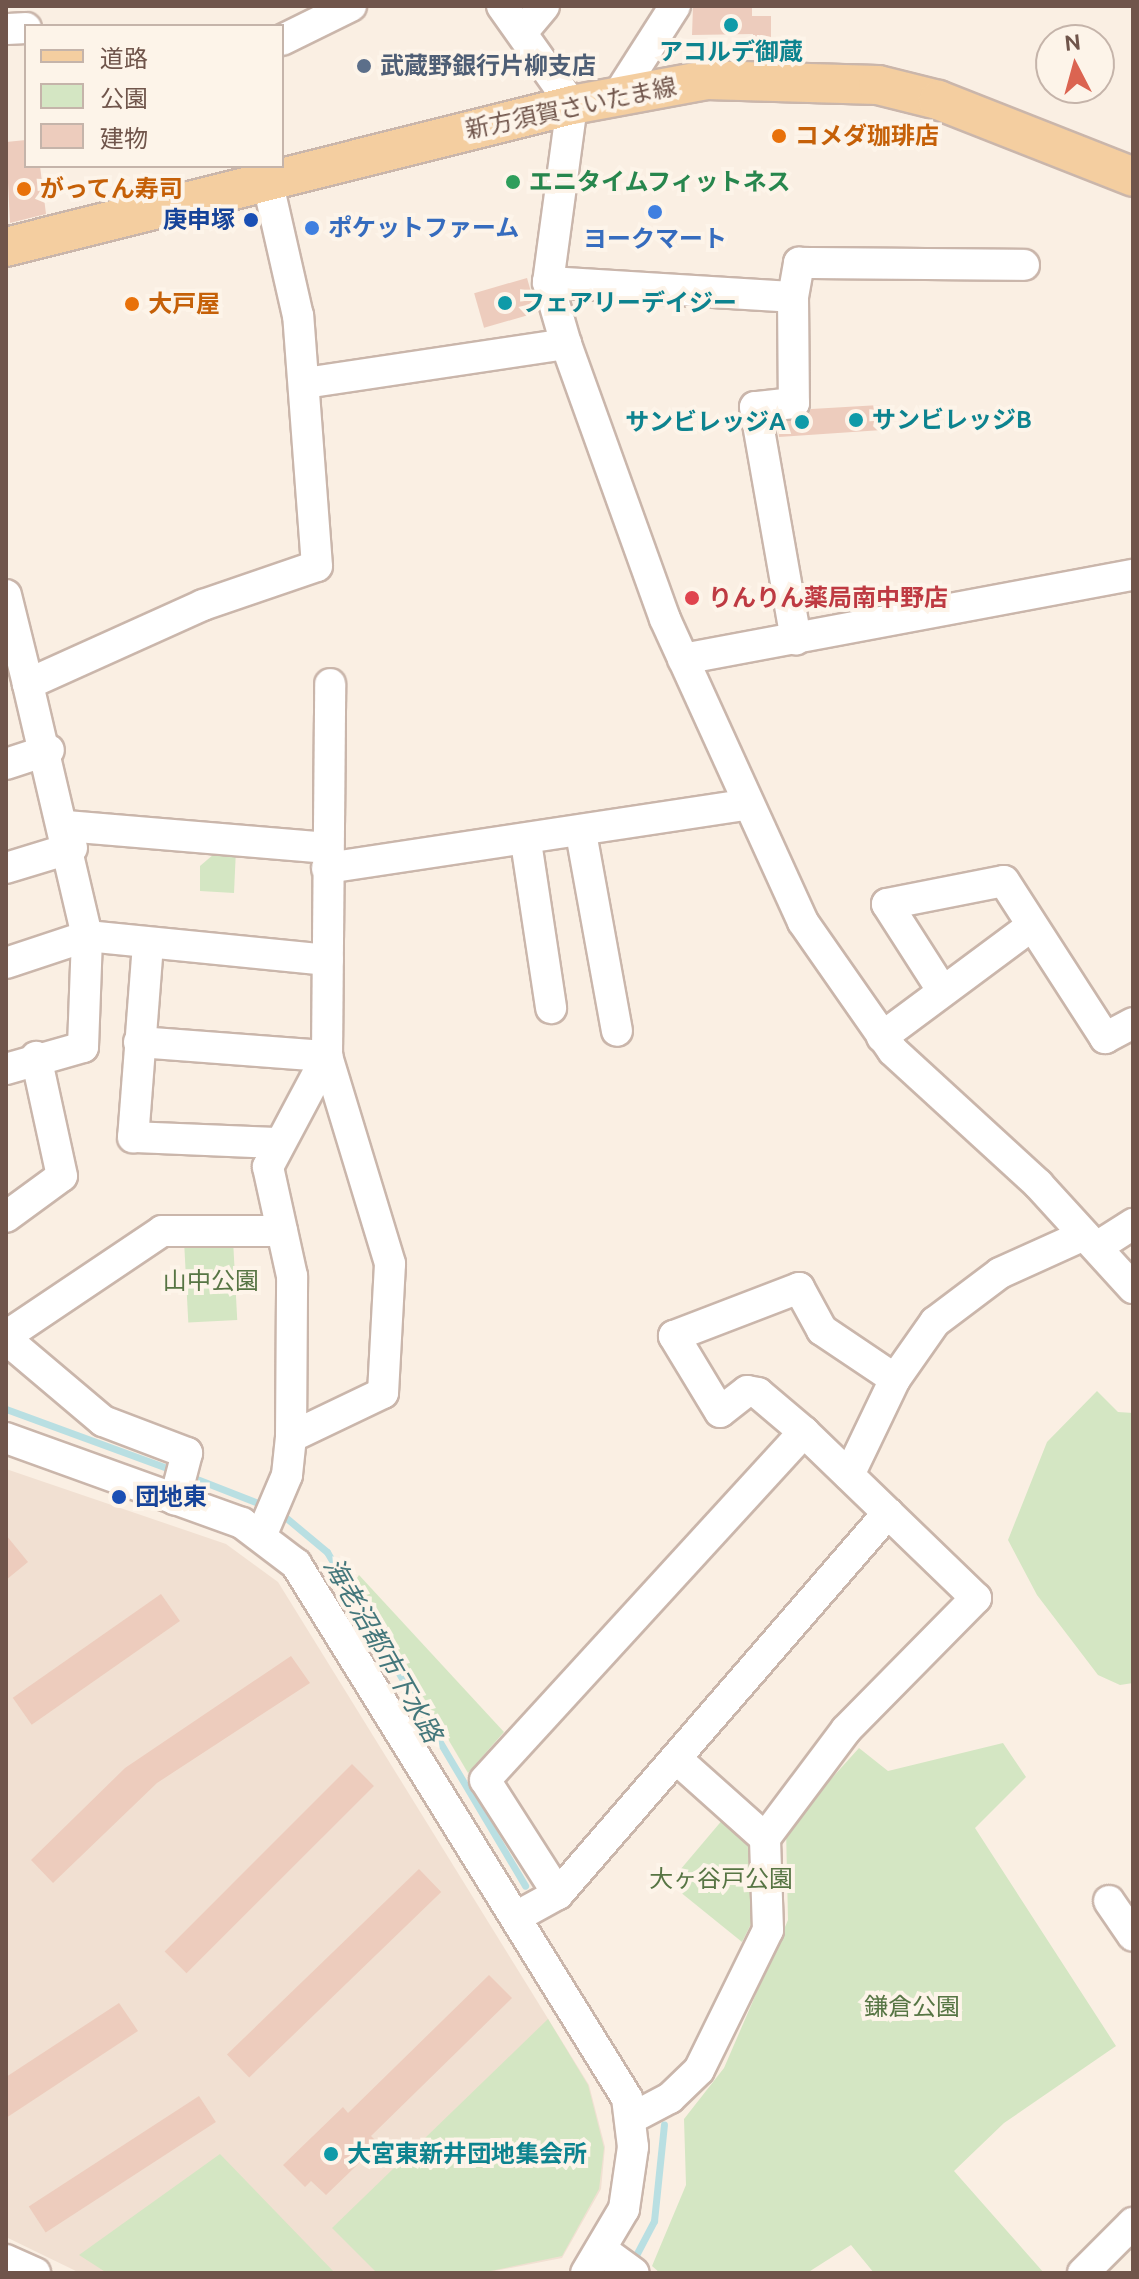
<!DOCTYPE html>
<html>
<head>
<meta charset="utf-8">
<style>
	body { margin:0 }
	#map { position:relative; width:1139px; height:2279px; overflow:hidden; background:#faefe3; font-family:Ubuntu,"Noto Sans JP",sans-serif }
	div>[style] { position:absolute }
	.residential>* { inset:0; background:#f1e0d2 }
	.green>* { inset:0; background:#d4e6c3; transform-origin:0 0 }
	.stream>* { height:7px; margin:-3.5px; padding:0 3.5px; transform-origin:3.5px; border-radius:3.5px; background:#b9dfe2 }
	.building>* { inset:0; background:#edccbd; transform-origin:0 0 }
	.roads { filter:drop-shadow(2px 0 #cab6ab) drop-shadow(-2px 0 #cab6ab) drop-shadow(0 2px #cab6ab) drop-shadow(0 -2px #cab6ab) }
	.minor>* { height:30px; margin:-15px; padding:0 15px; transform-origin:15px; border-radius:15px; background:#fff }
	.major>* { height:38px; margin:-19px; padding:0 19px; transform-origin:19px; border-radius:19px; background:#f4cea0 }
	.dots>* { width:22px; height:22px; translate:-50% -50%; box-sizing:border-box; border:4px solid #fdf4e9; border-radius:50% }
	span { translate:-50% -50%; white-space:nowrap; text-align:center; line-height:1.15; -webkit-text-stroke:8px #fdf4e9; paint-order:stroke }
	.culture-label { font-size:24px; color:#0d838f; font-weight:700 }
	.left { translate:0 -50%; text-align:left }
	.right { translate:-100% -50%; text-align:right }
	.service-label { font-size:24px; color:#4e5e75; font-weight:700 }
	.street-label { font-size:24px; color:#70554b }
	.food-label { font-size:24px; color:#c56008; font-weight:700 }
	.leisure-label { font-size:24px; color:#27864d; font-weight:700 }
	.transit-label { font-size:24px; color:#164399; font-weight:700 }
	.shop-label { font-size:24px; color:#366cbe; font-weight:700 }
	.health-label { font-size:24px; color:#be3a42; font-weight:700 }
	.park-label { font-size:24px; color:#577544 }
	.water-label { font-size:26px; color:#44777b; font-style:italic }
	.frame { position:absolute; inset:0; border:8px solid #70554b; pointer-events:none }
	.legend { position:absolute; left:24px; top:24px; width:260px; height:144px; box-sizing:border-box; background:#fdf4e9; border:2px solid #c5b4aa; margin:0; padding:10px 14px; list-style:none; font-size:24px; color:#70554b }
	.legend li { display:flex; align-items:center; gap:16px; height:40px }
	.legend b { width:40px; border:2px solid #c5b4aa }
	.north { position:absolute; left:1035px; top:24px; width:80px; height:80px; box-sizing:border-box; background:#fdf4e9; border:2px solid #c5b4aa; border-radius:50%; rotate:354deg; font-size:22px; font-weight:700; line-height:32px; text-align:center; color:#70554b }
	.north::after { content:''; display:block; margin:auto; width:28px; height:36px; background:#db6451; clip-path:polygon(50% 0,100% 100%,50% 72%,0 100%) }
</style>
</head>
<body>
<div id="map">
	<div class="residential">
		<div style="clip-path:polygon(6px 1469px,226px 1544px,278px 1582px,589px 2085px,605px 2147px,601px 2189px,562px 2258px,484px 2273px,80px 2273px,6px 2237px)"></div>
	</div>
	<div class="green">
		<div style="clip-path:polygon(221px 848px,236px 849px,234px 893px,200px 891px,200px 866px)"></div>
		<div style="left:233px;top:1239px;width:81px;height:49px;rotate:87deg"></div>
		<div style="clip-path:polygon(1097px 1391px,1118px 1412px,1133px 1413px,1133px 1683px,1120px 1685px,1098px 1675px,1037px 1595px,1008px 1540px,1047px 1442px)"></div>
		<div style="clip-path:polygon(359px 1575px,504px 1732px,468px 1773px,355px 1581px)"></div>
		<div style="clip-path:polygon(1003px 1743px,1026px 1777px,975px 1828px,1116px 2046px,1004px 2123px,954px 2171px,1044px 2273px,874px 2273px,851px 2245px,807px 2273px,660px 2273px,652px 2266px,686px 2185px,684px 2119px,724px 2068px,788px 1920px,786px 1829px,859px 1748px,888px 1771px)"></div>
		<div style="clip-path:polygon(724px 1818px,756px 1841px,756px 1914px,742px 1942px,669px 1883px)"></div>
		<div style="clip-path:polygon(548px 2019px,588px 2085px,604px 2148px,599px 2189px,562px 2256px,481px 2273px,377px 2273px,332px 2228px)"></div>
		<div style="clip-path:polygon(220px 2154px,335px 2273px,107px 2273px,79px 2255px)"></div>
	</div>
	<div class="stream">
		<div style="left:6px;top:1409px;width:178px;rotate:20.1deg"></div>
		<div style="left:189px;top:1476px;width:83px;rotate:21.3deg"></div>
		<div style="left:278px;top:1511px;width:64px;rotate:39.9deg"></div>
		<div style="left:327px;top:1552px;width:388px;rotate:59.3deg"></div>
		<div style="left:634px;top:2259px;width:43px;rotate:-62.2deg"></div>
		<div style="left:654px;top:2221px;width:97px;rotate:-84.1deg"></div>
	</div>
	<div class="building">
		<div style="clip-path:polygon(693px 6px,752px 6px,752px 16px,771px 16px,771px 53px,754px 54px,753px 34px,692px 35px)"></div>
		<div style="clip-path:polygon(26px 140px,26px 166px,40px 166px,46px 214px,10px 223px,6px 142px)"></div>
		<div style="left:527px;top:278px;width:36px;height:55px;rotate:74deg"></div>
		<div style="clip-path:polygon(880px 405px,882px 430px,779px 437px,778px 423px,803px 418px,811px 409px)"></div>
		<div style="clip-path:polygon(6px 1535px,28px 1562px,6px 1580px)"></div>
		<div style="left:161px;top:1594px;width:33px;height:181px;rotate:55deg"></div>
		<div style="clip-path:polygon(291px 1656px,310px 1683px,157px 1783px,53px 1883px,31px 1860px,125px 1768px)"></div>
		<div style="left:352px;top:1764px;width:31px;height:265px;rotate:45deg"></div>
		<div style="left:419px;top:1869px;width:32px;height:267px;rotate:46deg"></div>
		<div style="clip-path:polygon(489px 1975px,512px 1998px,371px 2136px,379px 2144px,326px 2195px,311px 2181px,305px 2187px,283px 2165px,343px 2107px,348px 2113px)"></div>
		<div style="clip-path:polygon(119px 2003px,138px 2031px,6px 2118px,6px 2077px)"></div>
		<div style="left:199px;top:2096px;width:31px;height:203px;rotate:57deg"></div>
	</div>
	<div class="roads">
		<div class="minor">
			<div style="left:502px;top:6px;width:121px;rotate:54.7deg"></div>
			<div style="left:572px;top:105px;width:179px;rotate:97.7deg"></div>
			<div style="left:548px;top:282px;width:65px;rotate:73.8deg"></div>
			<div style="left:566px;top:344px;width:292px;rotate:70.2deg"></div>
			<div style="left:665px;top:619px;width:333px;rotate:65.5deg"></div>
			<div style="left:803px;top:922px;width:157px;rotate:55.1deg"></div>
			<div style="left:893px;top:1051px;width:197px;rotate:42.5deg"></div>
			<div style="left:1038px;top:1184px;width:141px;rotate:47.6deg"></div>
			<div style="left:6px;top:29px;width:20px;rotate:-3deg"></div>
			<div style="left:524px;top:30px;width:31px;rotate:-50deg"></div>
			<div style="left:282px;top:40px;width:77px;rotate:-26.2deg"></div>
			<div style="left:618px;top:95px;width:106px;rotate:-57.4deg"></div>
			<div style="left:548px;top:282px;width:245px;rotate:3.5deg"></div>
			<div style="left:793px;top:297px;width:106px;rotate:89.5deg"></div>
			<div style="left:794px;top:403px;width:39px;rotate:174deg"></div>
			<div style="left:755px;top:407px;width:236px;rotate:80deg"></div>
			<div style="left:793px;top:297px;width:35px;rotate:-80deg"></div>
			<div style="left:799px;top:263px;width:225px;rotate:0.5deg"></div>
			<div style="left:305px;top:383px;width:264px;rotate:-8.5deg"></div>
			<div style="left:6px;top:595px;width:92px;rotate:76.1deg"></div>
			<div style="left:683px;top:659px;width:458px;rotate:-10.6deg"></div>
			<div style="left:6px;top:764px;width:45px;rotate:-18deg"></div>
			<div style="left:66px;top:826px;width:263px;rotate:4.8deg"></div>
			<div style="left:581px;top:833px;width:201px;rotate:79.7deg"></div>
			<div style="left:526px;top:842px;width:168px;rotate:81.4deg"></div>
			<div style="left:6px;top:868px;width:69px;rotate:-16.9deg"></div>
			<div style="left:327px;top:868px;width:426px;rotate:-8.6deg"></div>
			<div style="left:148px;top:944px;width:194px;rotate:94.4deg"></div>
			<div style="left:133px;top:1137px;width:146px;rotate:2.4deg"></div>
			<div style="left:6px;top:963px;width:85px;rotate:-18.4deg"></div>
			<div style="left:87px;top:936px;width:242px;rotate:5.7deg"></div>
			<div style="left:942px;top:990px;width:102px;rotate:-122.6deg"></div>
			<div style="left:887px;top:904px;width:119px;rotate:-11.1deg"></div>
			<div style="left:1004px;top:881px;width:187px;rotate:57.2deg"></div>
			<div style="left:1105px;top:1038px;width:32px;rotate:-28deg"></div>
			<div style="left:882px;top:1037px;width:184px;rotate:-36.6deg"></div>
			<div style="left:139px;top:1042px;width:189px;rotate:4.3deg"></div>
			<div style="left:327px;top:1056px;width:217px;rotate:73.1deg"></div>
			<div style="left:390px;top:1264px;width:129px;rotate:93.1deg"></div>
			<div style="left:383px;top:1393px;width:102px;rotate:154.4deg"></div>
			<div style="left:6px;top:1069px;width:80px;rotate:-15.9deg"></div>
			<div style="left:83px;top:1047px;width:111px;rotate:-87.9deg"></div>
			<div style="left:87px;top:936px;width:259px;rotate:-103.2deg"></div>
			<div style="left:28px;top:684px;width:192px;rotate:-24.3deg"></div>
			<div style="left:203px;top:605px;width:120px;rotate:-18.9deg"></div>
			<div style="left:317px;top:566px;width:251px;rotate:-94.3deg"></div>
			<div style="left:298px;top:316px;width:139px;rotate:-102.8deg"></div>
			<div style="left:6px;top:1217px;width:69px;rotate:-36.2deg"></div>
			<div style="left:62px;top:1176px;width:122px;rotate:-102.3deg"></div>
			<div style="left:1097px;top:1247px;width:43px;rotate:-32.6deg"></div>
			<div style="left:6px;top:1336px;width:188px;rotate:-33.9deg"></div>
			<div style="left:162px;top:1231px;width:120px"></div>
			<div style="left:6px;top:1339px;width:127px;rotate:40.2deg"></div>
			<div style="left:103px;top:1421px;width:90px;rotate:20.9deg"></div>
			<div style="left:187px;top:1453px;width:48px;rotate:104.6deg"></div>
			<div style="left:804px;top:1432px;width:60px;rotate:-139.7deg"></div>
			<div style="left:758px;top:1393px;width:11px;rotate:-170deg"></div>
			<div style="left:747px;top:1391px;width:34px;rotate:142deg"></div>
			<div style="left:720px;top:1412px;width:89px;rotate:-121.2deg"></div>
			<div style="left:674px;top:1336px;width:134px;rotate:-21deg"></div>
			<div style="left:799px;top:1288px;width:48px;rotate:61.3deg"></div>
			<div style="left:822px;top:1330px;width:88px;rotate:33.9deg"></div>
			<div style="left:6px;top:1438px;width:251px;rotate:19.8deg"></div>
			<div style="left:242px;top:1523px;width:68px;rotate:37.2deg"></div>
			<div style="left:296px;top:1564px;width:628px;rotate:58.21deg"></div>
			<div style="left:627px;top:2098px;width:49px;rotate:83deg"></div>
			<div style="left:633px;top:2147px;width:63px;rotate:98.3deg"></div>
			<div style="left:624px;top:2209px;width:74px;rotate:120.7deg"></div>
			<div style="left:849px;top:1475px;width:106px;rotate:-64.4deg"></div>
			<div style="left:895px;top:1379px;width:70px;rotate:-54.9deg"></div>
			<div style="left:935px;top:1322px;width:81px;rotate:-37deg"></div>
			<div style="left:1000px;top:1273px;width:92px;rotate:-24.3deg"></div>
			<div style="left:262px;top:1534px;width:64px;rotate:-67deg"></div>
			<div style="left:287px;top:1475px;width:38px;rotate:-84deg"></div>
			<div style="left:291px;top:1437px;width:161px;rotate:-89.6deg"></div>
			<div style="left:292px;top:1276px;width:112px;rotate:-102.4deg"></div>
			<div style="left:268px;top:1167px;width:126px;rotate:-62deg"></div>
			<div style="left:327px;top:1056px;width:372px;rotate:-89.5deg"></div>
			<div style="left:558px;top:1894px;width:504px;rotate:-49.1deg"></div>
			<div style="left:1109px;top:1901px;width:42px;rotate:55.6deg"></div>
			<div style="left:516px;top:1917px;width:48px;rotate:-28.7deg"></div>
			<div style="left:558px;top:1894px;width:135px;rotate:-122.6deg"></div>
			<div style="left:485px;top:1780px;width:472px;rotate:-47.5deg"></div>
			<div style="left:804px;top:1432px;width:239px;rotate:44deg"></div>
			<div style="left:976px;top:1598px;width:185px;rotate:134.6deg"></div>
			<div style="left:846px;top:1730px;width:135px;rotate:126.9deg"></div>
			<div style="left:630px;top:2119px;width:45px;rotate:-27.7deg"></div>
			<div style="left:670px;top:2098px;width:40px;rotate:-44deg"></div>
			<div style="left:699px;top:2070px;width:156px;rotate:-63.8deg"></div>
			<div style="left:768px;top:1930px;width:92px;rotate:-91.9deg"></div>
			<div style="left:765px;top:1838px;width:115px;rotate:-138.2deg"></div>
			<div style="left:602px;top:2250px;width:39px;rotate:36deg"></div>
			<div style="left:6px;top:2260px;width:32px;rotate:24deg"></div>
			<div style="left:1083px;top:2273px;width:71px;rotate:-45deg"></div>
		</div>
		<div class="major">
			<div style="left:6px;top:247px;width:584px;rotate:-14.08deg"></div>
			<div style="left:572px;top:105px;width:137px;rotate:-10.5deg"></div>
			<div style="left:707px;top:80px;width:171px;rotate:1.7deg"></div>
			<div style="left:878px;top:85px;width:62px;rotate:14deg"></div>
			<div style="left:938px;top:100px;width:210px;rotate:21.5deg"></div>
		</div>
	</div>
	<div class="dots">
		<div style="left:731px;top:25px;background:#0f9aa8"></div>
		<div style="left:364px;top:66px;background:#5c6f8a"></div>
		<div style="left:779px;top:136px;background:#e8710a"></div>
		<div style="left:513px;top:182px;background:#2e9e5b"></div>
		<div style="left:24px;top:189px;background:#e8710a"></div>
		<div style="left:655px;top:212px;background:#3f7fe0"></div>
		<div style="left:251px;top:220px;background:#1a4fb4"></div>
		<div style="left:312px;top:228px;background:#3f7fe0"></div>
		<div style="left:505px;top:303px;background:#0f9aa8"></div>
		<div style="left:132px;top:304px;background:#e8710a"></div>
		<div style="left:856px;top:420px;background:#0f9aa8"></div>
		<div style="left:802px;top:422px;background:#0f9aa8"></div>
		<div style="left:692px;top:598px;background:#e0444e"></div>
		<div style="left:119px;top:1497px;background:#1a4fb4"></div>
		<div style="left:331px;top:2154px;background:#0f9aa8"></div>
	</div>
	<div class="culture-label">
		<span style="left:731px;top:52px">アコルデ御蔵</span>
		<span class="left" style="left:521px;top:303px">フェアリーデイジー</span>
		<span class="left" style="left:872px;top:420px">サンビレッジB</span>
		<span class="right" style="left:786px;top:422px">サンビレッジA</span>
		<span class="left" style="left:347px;top:2154px">大宮東新井団地集会所</span>
	</div>
	<div class="service-label">
		<span class="left" style="left:380px;top:66px">武蔵野銀行片柳支店</span>
	</div>
	<div class="street-label">
		<span style="left:571px;top:108px;rotate:-12deg">新方須賀さいたま線</span>
	</div>
	<div class="food-label">
		<span class="left" style="left:795px;top:136px">コメダ珈琲店</span>
		<span class="left" style="left:40px;top:189px">がってん寿司</span>
		<span class="left" style="left:148px;top:304px">大戸屋</span>
	</div>
	<div class="leisure-label">
		<span class="left" style="left:529px;top:182px">エニタイムフィットネス</span>
	</div>
	<div class="transit-label">
		<span class="right" style="left:235px;top:220px">庚申塚</span>
		<span class="left" style="left:135px;top:1497px">団地東</span>
	</div>
	<div class="shop-label">
		<span class="left" style="left:328px;top:228px">ポケットファーム</span>
		<span style="left:655px;top:239px">ヨークマート</span>
	</div>
	<div class="health-label">
		<span class="left" style="left:708px;top:598px">りんりん薬局南中野店</span>
	</div>
	<div class="park-label">
		<span style="left:211px;top:1281px">山中公園</span>
		<span style="left:721px;top:1879px">大ヶ谷戸公園</span>
		<span style="left:912px;top:2007px">鎌倉公園</span>
	</div>
	<div class="water-label">
		<span style="left:383px;top:1650px;rotate:60deg">海老沼都市下水路</span>
	</div>
	<div class="frame"></div>
	<ul class="legend">
	<li><b style="height:10px;background:#f4cea0"></b>道路</li>
	<li><b style="height:22px;background:#d4e6c3"></b>公園</li>
	<li><b style="height:22px;background:#edccbd"></b>建物</li>
	</ul>
	<div class="north">N</div>
</div>
</body>
</html>
